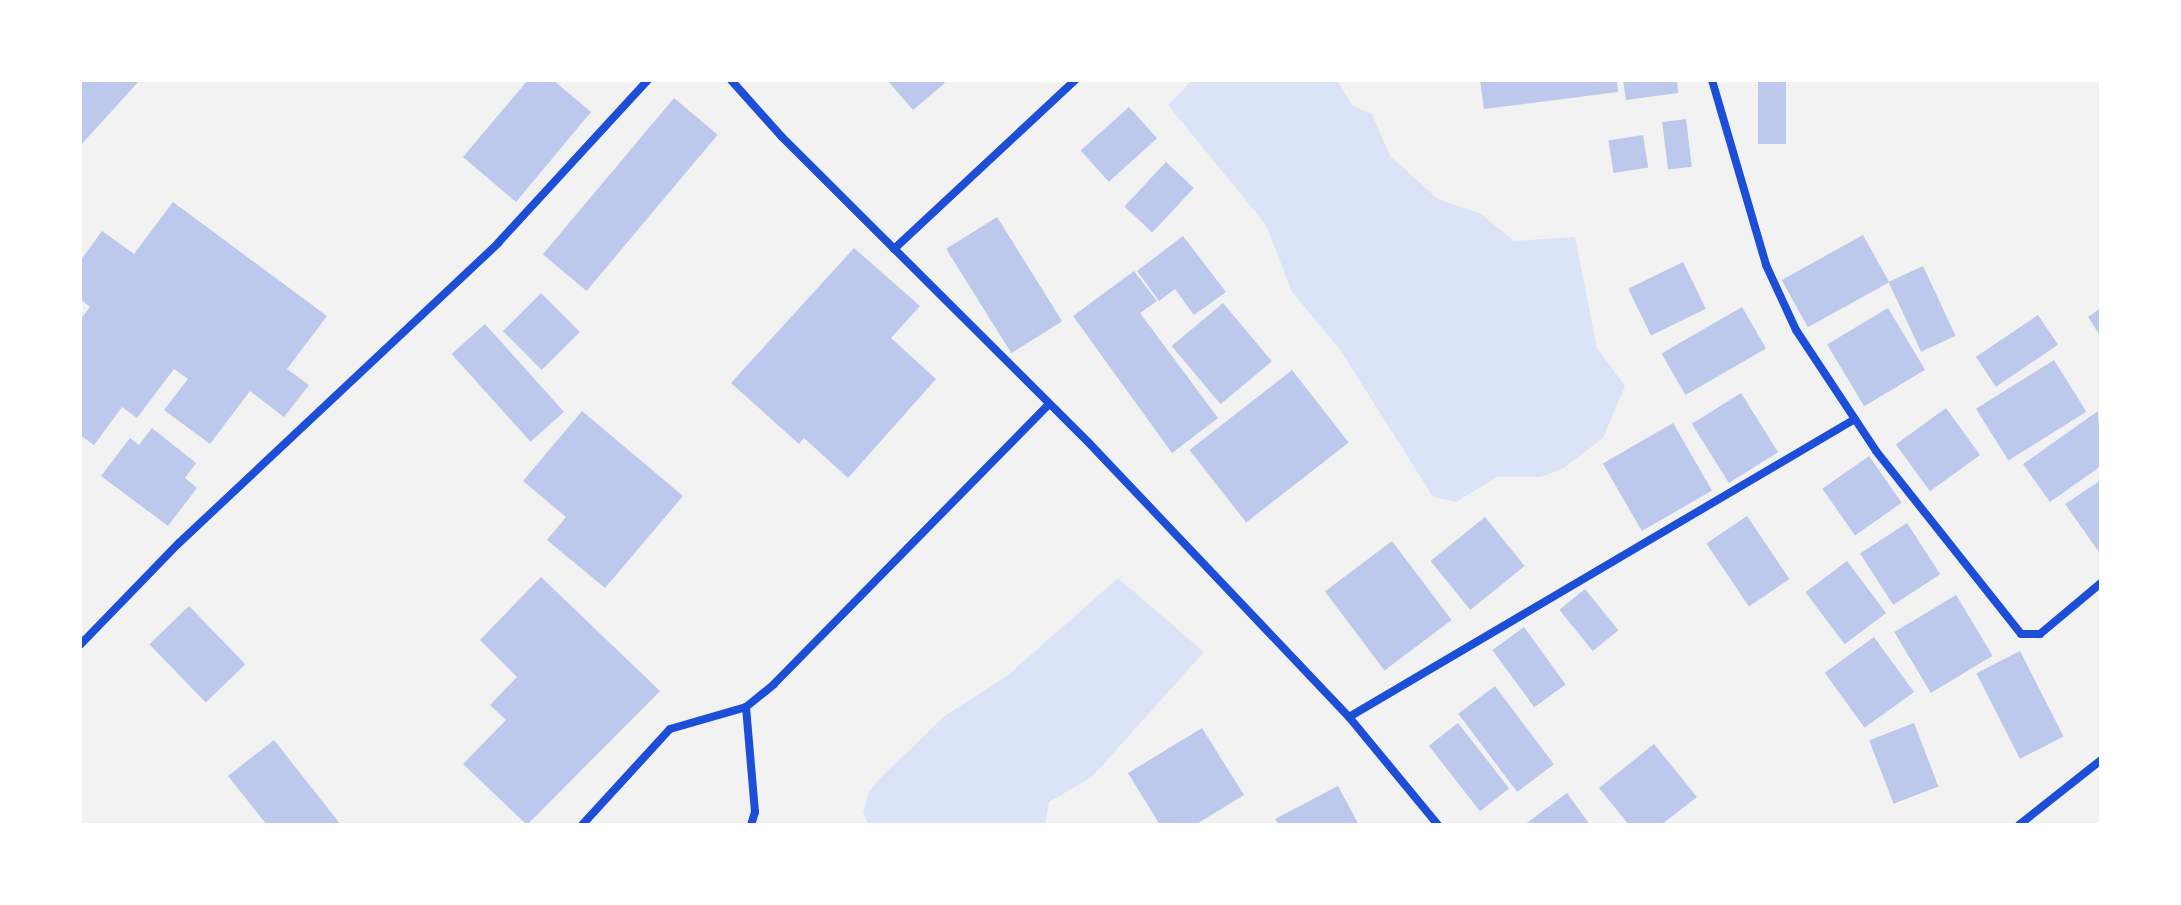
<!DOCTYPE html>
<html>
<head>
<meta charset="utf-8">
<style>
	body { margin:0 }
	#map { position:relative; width:2181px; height:905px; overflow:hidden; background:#f2f2f2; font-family:"Zilla Slab",serif }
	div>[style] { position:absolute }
	.green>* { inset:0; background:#dbe4f7 }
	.building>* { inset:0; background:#bdc9ec; transform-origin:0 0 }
	.minor>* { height:8px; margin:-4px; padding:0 4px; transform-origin:4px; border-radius:4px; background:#1d4ed8 }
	span { translate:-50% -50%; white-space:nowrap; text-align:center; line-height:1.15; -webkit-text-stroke:8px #fff; paint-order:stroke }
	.frame { position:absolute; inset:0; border:82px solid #fff; pointer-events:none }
</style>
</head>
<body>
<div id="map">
	<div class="green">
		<div style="clip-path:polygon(1192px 80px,1337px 80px,1352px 105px,1372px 114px,1390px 156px,1438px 199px,1481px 214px,1514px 241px,1575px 237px,1597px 348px,1625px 386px,1603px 438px,1564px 468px,1541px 477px,1497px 477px,1456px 502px,1433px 497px,1341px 351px,1292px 292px,1266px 225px,1168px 105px)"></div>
		<div style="clip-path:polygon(1118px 578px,1204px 652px,1092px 777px,1049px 802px,1045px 825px,869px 825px,863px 813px,869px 791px,883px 775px,946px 715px,1007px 676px)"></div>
	</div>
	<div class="building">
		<div style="clip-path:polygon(80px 80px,140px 80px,80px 146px)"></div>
		<div style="clip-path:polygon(528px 80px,553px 80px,591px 112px,516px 202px,463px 157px)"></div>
		<div style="clip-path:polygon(887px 80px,942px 80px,945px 83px,913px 110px)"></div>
		<div style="clip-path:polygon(1480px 80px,1617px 80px,1618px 92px,1484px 109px)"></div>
		<div style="clip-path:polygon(1623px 80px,1677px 80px,1678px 93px,1626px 100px)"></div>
		<div style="left:1758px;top:80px;width:28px;height:64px"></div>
		<div style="left:674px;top:98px;width:57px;height:204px;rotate:40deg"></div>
		<div style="left:1129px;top:107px;width:42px;height:65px;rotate:48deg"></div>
		<div style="left:1686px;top:119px;width:48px;height:24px;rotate:83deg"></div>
		<div style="left:1643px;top:135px;width:33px;height:35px;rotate:81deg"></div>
		<div style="left:1166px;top:162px;width:38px;height:61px;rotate:43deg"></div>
		<div style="clip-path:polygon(173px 202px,327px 316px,287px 369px,309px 385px,284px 417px,250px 391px,210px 444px,164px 410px,188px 379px,174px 369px,137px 418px,122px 407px,94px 445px,80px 435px,80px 320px,90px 307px,80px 299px,80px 261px,102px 231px,134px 254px)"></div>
		<div style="left:997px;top:217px;width:123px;height:60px;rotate:58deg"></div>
		<div style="left:1863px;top:235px;width:54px;height:93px;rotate:61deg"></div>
		<div style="clip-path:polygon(1183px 236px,1226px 292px,1194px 315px,1175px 289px,1159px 301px,1137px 271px)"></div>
		<div style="clip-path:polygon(854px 248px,920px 306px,891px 338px,936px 379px,848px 478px,804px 438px,799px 444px,731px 383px)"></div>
		<div style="left:1683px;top:262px;width:52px;height:61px;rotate:64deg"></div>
		<div style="left:1923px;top:266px;width:77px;height:38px;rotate:65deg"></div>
		<div style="clip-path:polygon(1134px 271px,1157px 301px,1140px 313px,1218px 418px,1172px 453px,1073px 316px)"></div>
		<div style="left:541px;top:293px;width:55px;height:54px;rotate:45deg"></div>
		<div style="left:1223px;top:303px;width:76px;height:67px;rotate:50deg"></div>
		<div style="left:1742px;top:307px;width:48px;height:93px;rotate:60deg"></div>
		<div style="left:1888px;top:308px;width:72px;height:71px;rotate:59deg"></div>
		<div style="clip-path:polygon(2101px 308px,2101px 337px,2088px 317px)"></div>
		<div style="left:2038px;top:315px;width:36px;height:75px;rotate:56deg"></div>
		<div style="left:485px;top:324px;width:118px;height:45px;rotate:48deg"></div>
		<div style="left:2054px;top:360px;width:61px;height:92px;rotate:58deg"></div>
		<div style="left:1292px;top:370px;width:92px;height:130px;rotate:52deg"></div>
		<div style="left:1741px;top:393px;width:70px;height:58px;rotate:58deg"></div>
		<div style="left:1946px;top:408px;width:58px;height:62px;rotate:54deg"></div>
		<div style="clip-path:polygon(582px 411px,683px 496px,605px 588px,547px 540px,566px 517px,523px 481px)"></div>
		<div style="clip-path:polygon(2098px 411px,2101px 466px,2050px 502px,2023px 464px)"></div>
		<div style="left:1673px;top:423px;width:78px;height:81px;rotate:60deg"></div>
		<div style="clip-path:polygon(152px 428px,196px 463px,185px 478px,197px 488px,168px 526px,101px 476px,130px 438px,139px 445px)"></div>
		<div style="left:1869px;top:456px;width:57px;height:57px;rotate:55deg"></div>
		<div style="clip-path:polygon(2101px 480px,2101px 555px,2065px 504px)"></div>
		<div style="left:1747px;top:516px;width:76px;height:49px;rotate:56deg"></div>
		<div style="left:1485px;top:517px;width:63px;height:70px;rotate:51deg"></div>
		<div style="left:1907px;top:523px;width:61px;height:56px;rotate:57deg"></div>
		<div style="left:1392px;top:541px;width:99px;height:84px;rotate:53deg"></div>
		<div style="left:1847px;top:561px;width:65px;height:52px;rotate:53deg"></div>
		<div style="clip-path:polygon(541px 577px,660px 691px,527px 825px,463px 764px,506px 720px,490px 705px,517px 677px,480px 640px)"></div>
		<div style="left:1585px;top:589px;width:53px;height:33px;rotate:51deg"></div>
		<div style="left:1956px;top:595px;width:71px;height:72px;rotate:59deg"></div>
		<div style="left:189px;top:606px;width:81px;height:55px;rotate:46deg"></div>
		<div style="left:1524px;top:627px;width:71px;height:39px;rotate:54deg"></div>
		<div style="left:1874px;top:637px;width:68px;height:61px;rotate:54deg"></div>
		<div style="left:2020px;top:651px;width:96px;height:49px;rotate:63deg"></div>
		<div style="left:1495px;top:686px;width:98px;height:46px;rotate:53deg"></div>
		<div style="left:1458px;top:723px;width:83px;height:37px;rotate:52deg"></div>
		<div style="left:1914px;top:723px;width:68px;height:48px;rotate:69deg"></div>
		<div style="clip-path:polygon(1202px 728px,1244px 795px,1195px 825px,1160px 825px,1128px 773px)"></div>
		<div style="clip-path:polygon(274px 740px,341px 825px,267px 825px,228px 776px)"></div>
		<div style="clip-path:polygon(1654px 744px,1697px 797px,1661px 825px,1629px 825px,1599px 788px)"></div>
		<div style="clip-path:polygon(1338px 786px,1359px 825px,1279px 825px,1275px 819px)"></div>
		<div style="clip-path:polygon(1567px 793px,1590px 825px,1524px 825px)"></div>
	</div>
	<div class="minor">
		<div style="left:731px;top:80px;width:76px;rotate:48.2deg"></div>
		<div style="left:782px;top:137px;width:433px;rotate:44.9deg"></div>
		<div style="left:1089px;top:443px;width:378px;rotate:46.5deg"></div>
		<div style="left:1349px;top:717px;width:140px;rotate:50.5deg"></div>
		<div style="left:1712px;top:80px;width:193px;rotate:73.7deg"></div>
		<div style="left:1766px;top:265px;width:72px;rotate:65.2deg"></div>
		<div style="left:1796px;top:330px;width:145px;rotate:56.5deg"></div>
		<div style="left:1876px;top:451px;width:233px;rotate:51.6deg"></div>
		<div style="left:2021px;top:634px;width:19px"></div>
		<div style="left:2040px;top:634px;width:80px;rotate:-39.9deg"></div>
		<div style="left:894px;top:249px;width:248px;rotate:-43deg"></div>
		<div style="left:80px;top:645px;width:142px;rotate:-45.9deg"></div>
		<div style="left:179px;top:543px;width:438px;rotate:-43.2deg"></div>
		<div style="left:498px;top:243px;width:222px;rotate:-47.4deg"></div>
		<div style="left:746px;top:707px;width:105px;rotate:85.1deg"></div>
		<div style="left:755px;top:812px;width:14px;rotate:107deg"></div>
		<div style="left:1349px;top:717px;width:587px;rotate:-30.5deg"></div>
		<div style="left:582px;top:825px;width:130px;rotate:-47.5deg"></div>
		<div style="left:670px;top:729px;width:79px;rotate:-16.1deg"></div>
		<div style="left:746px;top:707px;width:36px;rotate:-39deg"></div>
		<div style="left:774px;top:684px;width:392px;rotate:-45.5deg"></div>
		<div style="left:2019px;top:825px;width:105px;rotate:-38.4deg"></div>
	</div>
	<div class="frame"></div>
</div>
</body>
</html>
